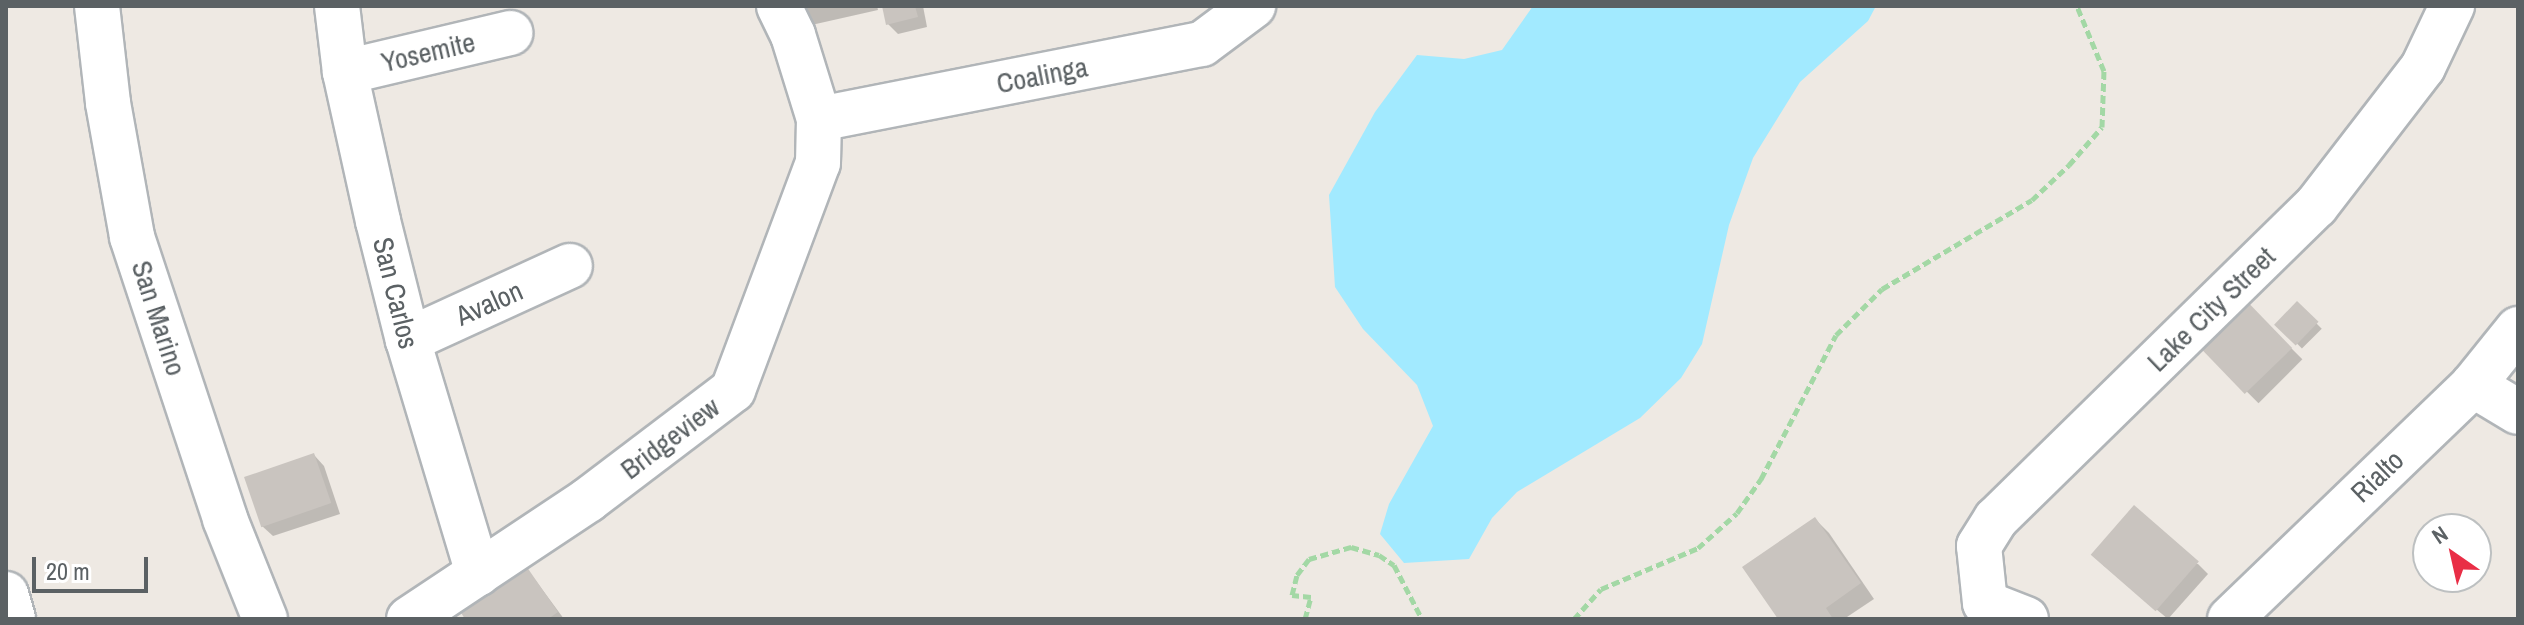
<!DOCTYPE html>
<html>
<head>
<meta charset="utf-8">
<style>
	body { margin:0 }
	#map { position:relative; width:2524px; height:625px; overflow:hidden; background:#eee9e3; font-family:"Archivo Narrow",sans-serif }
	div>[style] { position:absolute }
	.water>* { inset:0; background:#a2eaff }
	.shadow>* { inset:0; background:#0003; transform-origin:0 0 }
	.building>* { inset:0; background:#c9c4bf; transform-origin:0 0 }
	.path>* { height:5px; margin-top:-2.5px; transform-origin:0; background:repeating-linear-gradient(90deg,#a3d8a5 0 8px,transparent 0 12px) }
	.roads { filter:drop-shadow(2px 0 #b1b5b8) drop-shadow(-2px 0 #b1b5b8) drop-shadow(0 2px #b1b5b8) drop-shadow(0 -2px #b1b5b8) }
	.minor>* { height:44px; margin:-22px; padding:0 22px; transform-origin:22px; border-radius:22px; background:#fff }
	span { translate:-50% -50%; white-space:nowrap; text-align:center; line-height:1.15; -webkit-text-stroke:6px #fff; paint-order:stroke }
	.street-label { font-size:28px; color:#5b6164 }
	.frame { position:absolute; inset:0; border:8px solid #5b6164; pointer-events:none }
	.north { position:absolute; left:2412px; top:513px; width:80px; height:80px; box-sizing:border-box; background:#fff; border:2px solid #bdc0c1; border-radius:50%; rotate:326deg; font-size:22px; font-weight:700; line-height:32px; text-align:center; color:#5b6164 }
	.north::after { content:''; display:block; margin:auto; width:28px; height:36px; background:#e92e46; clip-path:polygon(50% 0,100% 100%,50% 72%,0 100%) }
	.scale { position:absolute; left:32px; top:557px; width:116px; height:36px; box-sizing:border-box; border:4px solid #5b6164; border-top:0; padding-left:10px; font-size:24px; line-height:28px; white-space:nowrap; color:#5b6164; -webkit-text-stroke:6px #fff; paint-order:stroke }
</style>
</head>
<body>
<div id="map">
	<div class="water">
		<div style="clip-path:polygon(1533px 6px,1876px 6px,1868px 21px,1800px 82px,1753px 158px,1729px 225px,1702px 344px,1681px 378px,1640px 418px,1517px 492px,1492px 518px,1469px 559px,1404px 563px,1380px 534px,1389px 504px,1433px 426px,1417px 385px,1363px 329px,1335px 287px,1329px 195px,1375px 112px,1417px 55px,1464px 59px,1502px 50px)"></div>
	</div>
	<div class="shadow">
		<div style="clip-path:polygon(794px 6px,877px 6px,878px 10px,807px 26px)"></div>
		<div style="clip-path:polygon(884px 6px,923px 6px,927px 27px,898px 34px,888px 24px)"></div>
		<div style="left:2238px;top:295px;width:91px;height:62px;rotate:45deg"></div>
		<div style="left:2297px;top:304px;width:35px;height:28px;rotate:45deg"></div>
		<div style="clip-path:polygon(314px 455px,324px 466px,340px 514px,273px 536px,262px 526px)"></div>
		<div style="clip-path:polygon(1815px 519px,1829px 533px,1874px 599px,1844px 619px,1780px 619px)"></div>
		<div style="clip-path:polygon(522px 562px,564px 619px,467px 619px)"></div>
		<div style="clip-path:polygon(2198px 564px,2208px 574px,2168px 619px,2103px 565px)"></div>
	</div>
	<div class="building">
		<div style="clip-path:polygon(882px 6px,915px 6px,918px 17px,886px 25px)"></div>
		<div style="left:2238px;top:292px;width:78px;height:66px;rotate:46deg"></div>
		<div style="left:2297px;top:301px;width:30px;height:33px;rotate:44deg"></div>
		<div style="left:314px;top:453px;width:53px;height:74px;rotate:71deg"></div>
		<div style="left:2134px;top:505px;width:86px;height:66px;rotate:41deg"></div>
		<div style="clip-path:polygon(1815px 517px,1861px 583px,1826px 608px,1833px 619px,1778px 619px,1742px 567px)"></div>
		<div style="clip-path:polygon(522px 560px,558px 612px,548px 619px,465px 619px,456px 605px)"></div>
	</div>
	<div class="path">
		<div style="left:1305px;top:619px;width:23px;rotate:-75deg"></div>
		<div style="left:1311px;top:597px;width:19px;rotate:-174deg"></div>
		<div style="left:1292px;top:595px;width:21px;rotate:-76deg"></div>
		<div style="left:1297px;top:575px;width:20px;rotate:-53deg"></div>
		<div style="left:1309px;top:559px;width:44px;rotate:-15.9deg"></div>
		<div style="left:1351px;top:547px;width:29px;rotate:16deg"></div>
		<div style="left:1379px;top:555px;width:18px;rotate:34deg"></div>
		<div style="left:1394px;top:565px;width:61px;rotate:62.6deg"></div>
		<div style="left:1574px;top:619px;width:40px;rotate:-48deg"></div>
		<div style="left:1601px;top:589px;width:105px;rotate:-22.9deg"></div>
		<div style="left:1698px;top:548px;width:52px;rotate:-41.9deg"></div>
		<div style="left:1737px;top:513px;width:42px;rotate:-54.8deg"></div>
		<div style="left:1761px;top:479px;width:162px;rotate:-62.5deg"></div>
		<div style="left:1836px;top:335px;width:65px;rotate:-45deg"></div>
		<div style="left:1882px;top:289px;width:174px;rotate:-30.7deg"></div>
		<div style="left:2032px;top:200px;width:51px;rotate:-43.4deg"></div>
		<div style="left:2069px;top:165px;width:50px;rotate:-49deg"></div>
		<div style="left:2102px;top:127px;width:56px;rotate:-88deg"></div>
		<div style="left:2104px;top:71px;width:70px;rotate:-112.6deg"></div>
	</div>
	<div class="roads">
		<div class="minor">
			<div style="left:97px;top:6px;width:98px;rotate:83.5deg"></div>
			<div style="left:108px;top:103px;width:136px;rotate:79.8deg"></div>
			<div style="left:132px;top:237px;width:297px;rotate:71.7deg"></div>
			<div style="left:225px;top:519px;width:108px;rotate:68.2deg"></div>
			<div style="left:337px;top:6px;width:66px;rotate:83.1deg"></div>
			<div style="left:345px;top:72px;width:153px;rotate:77.5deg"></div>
			<div style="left:378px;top:221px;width:123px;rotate:75.9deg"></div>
			<div style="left:408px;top:340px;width:244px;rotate:73.3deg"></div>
			<div style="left:345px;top:72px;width:170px;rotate:-13.3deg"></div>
			<div style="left:819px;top:119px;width:390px;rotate:-11.1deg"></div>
			<div style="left:1202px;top:44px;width:64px;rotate:-36.7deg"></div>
			<div style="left:408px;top:340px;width:178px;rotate:-24.6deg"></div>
			<div style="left:2473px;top:385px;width:52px;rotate:31deg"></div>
			<div style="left:6px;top:594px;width:26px;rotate:74deg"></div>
			<div style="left:1985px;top:603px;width:57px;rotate:-96deg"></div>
			<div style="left:1979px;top:546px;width:32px;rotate:-58deg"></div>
			<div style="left:1996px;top:519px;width:448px;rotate:-44.4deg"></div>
			<div style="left:2316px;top:206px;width:175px;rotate:-52.4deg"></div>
			<div style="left:2423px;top:67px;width:68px;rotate:-64.6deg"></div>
			<div style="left:1985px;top:603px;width:44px;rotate:21.3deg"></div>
			<div style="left:409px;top:619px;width:215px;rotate:-33.6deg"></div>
			<div style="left:588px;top:500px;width:182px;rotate:-37.2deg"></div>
			<div style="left:733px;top:390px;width:242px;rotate:-69.5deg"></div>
			<div style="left:818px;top:163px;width:44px;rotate:-88.7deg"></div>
			<div style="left:819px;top:119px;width:88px;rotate:-107.2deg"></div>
			<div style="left:793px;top:35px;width:32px;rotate:-116deg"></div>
			<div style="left:2230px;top:619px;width:337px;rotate:-43.9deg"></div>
			<div style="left:2473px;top:385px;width:72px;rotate:-51.2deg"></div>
		</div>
	</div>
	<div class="street-label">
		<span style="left:428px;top:52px;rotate:-13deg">Yosemite</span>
		<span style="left:1042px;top:75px;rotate:-11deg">Coalinga</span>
		<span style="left:396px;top:293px;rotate:76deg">San Carlos</span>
		<span style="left:489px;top:303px;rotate:-24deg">Avalon</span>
		<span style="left:2211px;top:309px;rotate:-44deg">Lake City Street</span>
		<span style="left:159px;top:318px;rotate:72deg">San Marino</span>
		<span style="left:670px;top:438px;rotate:-37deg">Bridgeview</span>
		<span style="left:2377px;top:476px;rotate:-44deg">Rialto</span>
	</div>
	<div class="frame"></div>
	<div class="north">N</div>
	<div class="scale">20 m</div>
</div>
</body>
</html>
